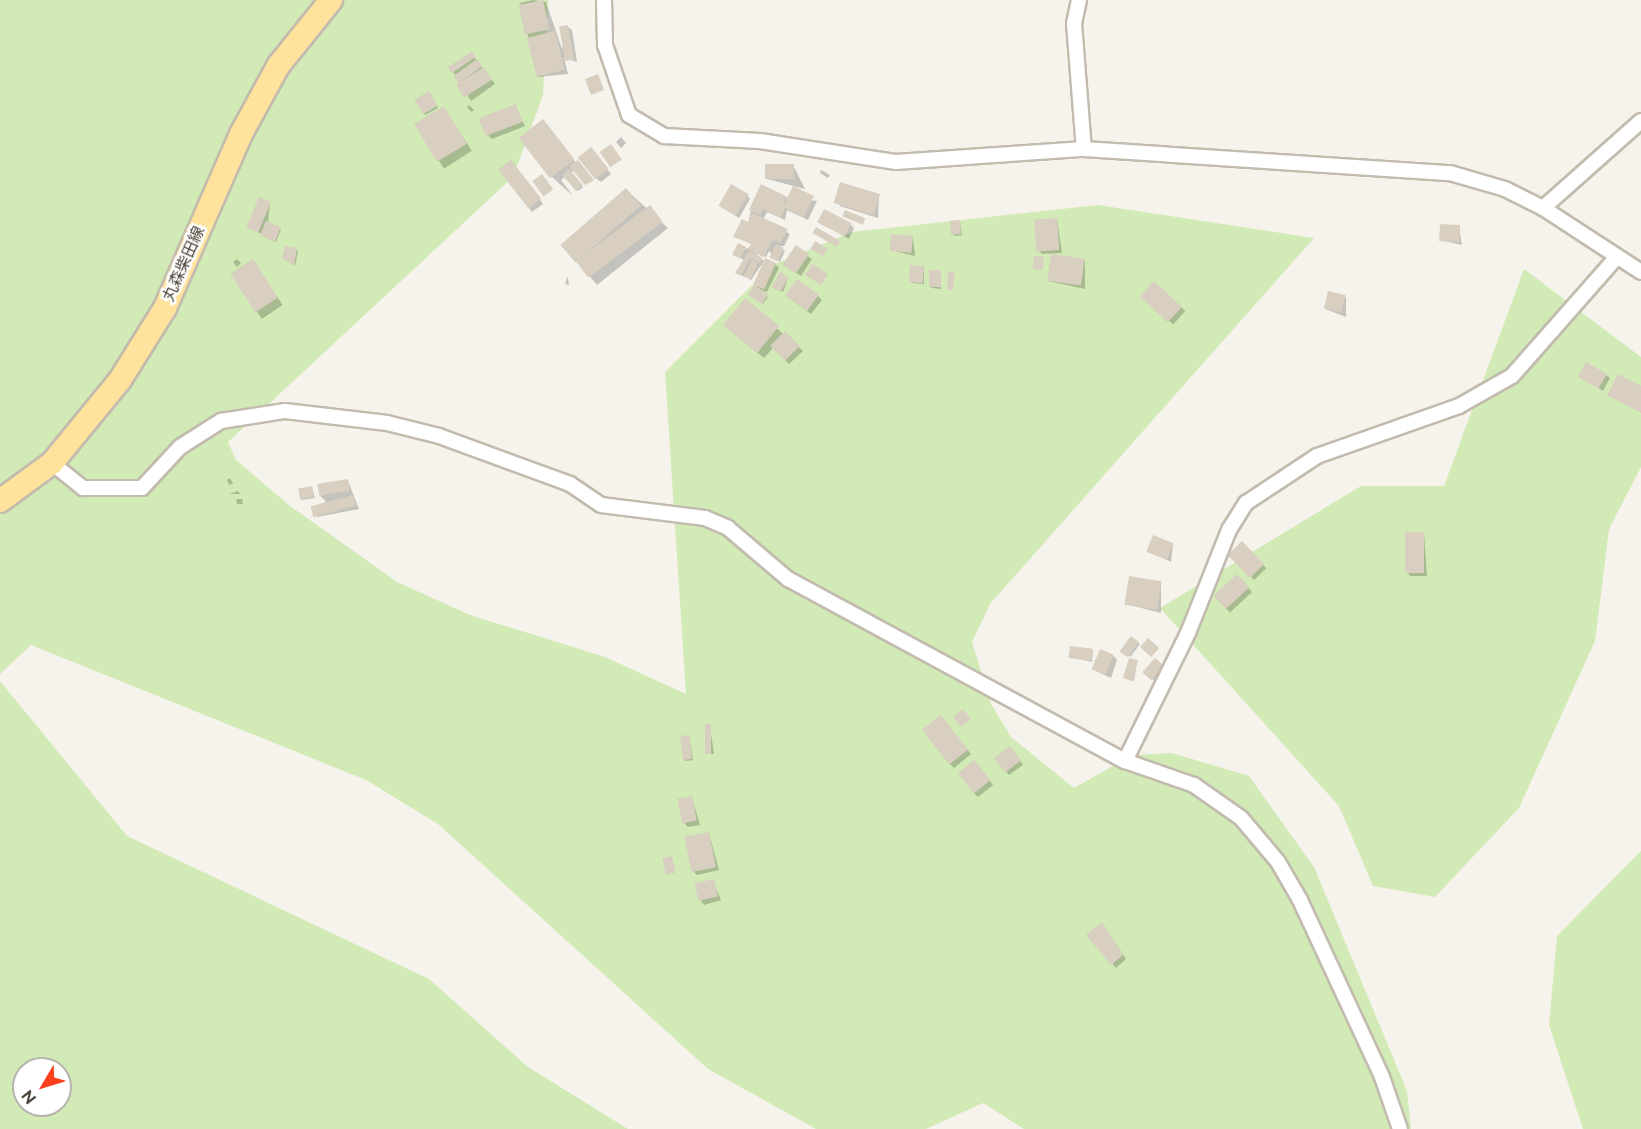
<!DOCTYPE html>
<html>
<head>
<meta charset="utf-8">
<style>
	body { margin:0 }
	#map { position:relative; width:1641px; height:1129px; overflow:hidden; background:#f6f3ec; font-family:Raleway,"Noto Sans JP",sans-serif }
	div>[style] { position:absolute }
	.green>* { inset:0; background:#d2eab5 }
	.shadow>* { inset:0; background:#0003; transform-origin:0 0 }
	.building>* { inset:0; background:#d8cfc1; transform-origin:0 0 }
	.roads { filter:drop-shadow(2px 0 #c2bbae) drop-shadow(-2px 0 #c2bbae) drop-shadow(0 2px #c2bbae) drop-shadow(0 -2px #c2bbae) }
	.street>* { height:14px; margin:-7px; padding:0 7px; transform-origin:7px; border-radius:7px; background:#fff }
	.primary>* { height:22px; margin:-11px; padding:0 11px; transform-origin:11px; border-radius:11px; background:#ffe39c }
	span { translate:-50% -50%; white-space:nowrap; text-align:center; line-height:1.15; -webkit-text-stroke:5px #fff; paint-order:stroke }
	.street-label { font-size:16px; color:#4b4439 }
	.north { position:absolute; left:12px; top:1057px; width:60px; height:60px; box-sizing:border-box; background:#fff; border:2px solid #b7b4b0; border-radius:50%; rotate:232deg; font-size:16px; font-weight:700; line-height:24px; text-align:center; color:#4b4439 }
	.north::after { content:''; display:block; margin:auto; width:21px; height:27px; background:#fc3f1d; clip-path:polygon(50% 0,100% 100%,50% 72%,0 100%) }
</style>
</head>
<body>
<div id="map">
	<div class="green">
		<div style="clip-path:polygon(0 0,548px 0,543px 95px,513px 177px,228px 442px,236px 460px,290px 506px,397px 582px,470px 615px,605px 657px,686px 694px,665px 372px,772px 265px,852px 232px,1098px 205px,1314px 238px,990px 604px,972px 642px,991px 704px,1011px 737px,1074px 788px,1132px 755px,1172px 753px,1249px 776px,1314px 867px,1407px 1091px,1411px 1129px,1024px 1129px,983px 1103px,926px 1129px,816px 1129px,708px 1069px,438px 824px,366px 780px,31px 645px,0 674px)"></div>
		<div style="clip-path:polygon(1524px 269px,1641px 357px,1641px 467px,1609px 529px,1595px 641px,1519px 808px,1435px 897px,1373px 886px,1339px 806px,1160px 608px,1361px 486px,1444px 486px)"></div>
		<div style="clip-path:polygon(evenodd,0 681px,127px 836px,429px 979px,528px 1067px,628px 1129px,0 1129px,0 681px,24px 1069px,60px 1069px,60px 1105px,24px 1105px,24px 1069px)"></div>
		<div style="clip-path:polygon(1641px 851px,1641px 1129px,1583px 1129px,1549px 1025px,1557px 936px)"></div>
	</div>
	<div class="shadow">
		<div style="clip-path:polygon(533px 0,546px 2px,562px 49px,568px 27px,572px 30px,577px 62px,564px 58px,568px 74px,538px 77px,520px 3px)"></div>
		<div style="clip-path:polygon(471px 53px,495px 84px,471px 101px,451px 68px)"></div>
		<div style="clip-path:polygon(430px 94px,438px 108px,425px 115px,424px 114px)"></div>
		<div style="clip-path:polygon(469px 105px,474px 110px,471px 112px,467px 107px)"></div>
		<div style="clip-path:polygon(515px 105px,525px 126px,492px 139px,488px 135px)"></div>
		<div style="left:444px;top:108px;width:51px;height:33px;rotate:57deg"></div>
		<div style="clip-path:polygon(549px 127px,590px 182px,574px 170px,571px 173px,583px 187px,578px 191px,566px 176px,561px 180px,573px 196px,552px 177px)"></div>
		<div style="clip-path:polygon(621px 137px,626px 143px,621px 148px,616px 142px)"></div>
		<div style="clip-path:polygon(594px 153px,611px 174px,601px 182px,597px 179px)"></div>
		<div style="clip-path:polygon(793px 165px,805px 189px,767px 179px)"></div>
		<div style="clip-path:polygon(515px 166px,543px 204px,532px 212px,529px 208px)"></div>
		<div style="clip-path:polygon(821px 170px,830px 175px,828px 178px,820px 173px)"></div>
		<div style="clip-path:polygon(841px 184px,879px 196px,878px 218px,840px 206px)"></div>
		<div style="clip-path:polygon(632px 195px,668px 228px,597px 285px,575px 259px)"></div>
		<div style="clip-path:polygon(747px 195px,750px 199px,739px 218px,720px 206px)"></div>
		<div style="clip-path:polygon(785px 197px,817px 201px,808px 220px,787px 210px,785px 220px,767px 212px,763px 220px,790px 234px,784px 246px,775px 246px,785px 251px,780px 262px,769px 251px,766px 257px,755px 253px,764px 261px,751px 280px,739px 274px,744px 260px,735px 255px,753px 245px,735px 236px,748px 224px,751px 210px)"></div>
		<div style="clip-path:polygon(270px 203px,268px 223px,281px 229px,276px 242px,249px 227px)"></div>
		<div style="clip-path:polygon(1057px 219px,1062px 253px,1042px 254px,1038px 250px)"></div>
		<div style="clip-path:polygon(960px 221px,962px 235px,954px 236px,953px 234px)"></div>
		<div style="clip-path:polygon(819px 222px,851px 225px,854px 228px,849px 239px)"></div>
		<div style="clip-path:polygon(1459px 227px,1462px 245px,1440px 240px)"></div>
		<div style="clip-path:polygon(913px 238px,915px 256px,891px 250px)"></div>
		<div style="clip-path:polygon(796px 247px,812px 259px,801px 276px,789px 268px)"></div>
		<div style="clip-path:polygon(297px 250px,298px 251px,295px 266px,285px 259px)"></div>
		<div style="clip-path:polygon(237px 259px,241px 263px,237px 267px,233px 262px)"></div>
		<div style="clip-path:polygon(1085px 260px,1085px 289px,1048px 281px)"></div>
		<div style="left:253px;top:261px;width:53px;height:25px;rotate:56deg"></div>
		<div style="clip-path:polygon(775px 264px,779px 268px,767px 292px,758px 289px,768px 297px,763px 304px,750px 294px)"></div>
		<div style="clip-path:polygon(924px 267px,924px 284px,912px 283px,911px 282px)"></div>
		<div style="clip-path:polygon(940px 272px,941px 289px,932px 288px,930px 287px)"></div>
		<div style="clip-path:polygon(567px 277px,568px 279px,569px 285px,565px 284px)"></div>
		<div style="clip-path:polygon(788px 278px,783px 292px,775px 288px)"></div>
		<div style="left:1154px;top:283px;width:42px;height:18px;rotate:42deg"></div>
		<div style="clip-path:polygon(818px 296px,822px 300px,811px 314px,791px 299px)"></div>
		<div style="clip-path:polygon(1346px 297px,1346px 317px,1325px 309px)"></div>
		<div style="clip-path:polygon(745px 301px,803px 351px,789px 364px,773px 348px,764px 358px,731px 331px)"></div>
		<div style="clip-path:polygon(1606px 375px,1610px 378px,1603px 391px,1580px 376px)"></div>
		<div style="left:230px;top:478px;width:6px;height:4px;rotate:59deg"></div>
		<div style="clip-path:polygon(348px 481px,359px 509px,317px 517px,313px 513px,326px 501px,320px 496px)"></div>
		<div style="clip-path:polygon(312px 487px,315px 498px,302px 500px,301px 499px)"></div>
		<div style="clip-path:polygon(238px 491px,240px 494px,229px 494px)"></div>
		<div style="clip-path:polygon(236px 499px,242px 499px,243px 504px,237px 504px)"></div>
		<div style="clip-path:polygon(1424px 533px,1427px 576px,1410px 576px,1407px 572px)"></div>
		<div style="left:1242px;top:543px;width:35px;height:17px;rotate:46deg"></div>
		<div style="clip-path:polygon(1173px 544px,1171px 562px,1150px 551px)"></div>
		<div style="left:1237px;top:576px;width:22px;height:30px;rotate:47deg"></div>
		<div style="clip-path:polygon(1161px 583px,1161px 613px,1126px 604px)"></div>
		<div style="left:1132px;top:638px;width:10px;height:16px;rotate:37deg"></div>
		<div style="clip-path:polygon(1093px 652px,1092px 662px,1070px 657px,1092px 650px)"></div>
		<div style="clip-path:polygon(1114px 656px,1117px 660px,1111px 678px,1094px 670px)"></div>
		<div style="left:1155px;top:660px;width:13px;height:16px;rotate:42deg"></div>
		<div style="clip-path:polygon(1137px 662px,1134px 681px,1126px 679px)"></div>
		<div style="clip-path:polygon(944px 721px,971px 754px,954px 768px,950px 764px)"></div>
		<div style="clip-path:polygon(710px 726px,714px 754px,710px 754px,708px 753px)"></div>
		<div style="clip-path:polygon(689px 736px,693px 760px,686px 761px,684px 760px)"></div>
		<div style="clip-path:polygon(1014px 752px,1023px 765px,1009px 775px,996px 759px)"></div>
		<div style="clip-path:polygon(978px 765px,993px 785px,978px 797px,974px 793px)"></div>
		<div style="clip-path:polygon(692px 798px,700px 825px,688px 827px,684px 823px)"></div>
		<div style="clip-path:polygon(709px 834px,719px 870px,697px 875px,693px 871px)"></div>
		<div style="clip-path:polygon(713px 881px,721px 900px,704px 905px,701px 901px)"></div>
		<div style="clip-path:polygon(1105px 928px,1126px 959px,1116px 968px,1088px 936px)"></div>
	</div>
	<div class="building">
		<div style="left:543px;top:0;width:30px;height:25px;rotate:78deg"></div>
		<div style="left:568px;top:25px;width:35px;height:9px;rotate:80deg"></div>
		<div style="left:555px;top:31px;width:40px;height:29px;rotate:76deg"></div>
		<div style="left:472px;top:51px;width:7px;height:29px;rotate:56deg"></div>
		<div style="left:477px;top:59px;width:9px;height:29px;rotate:54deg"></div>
		<div style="left:484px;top:67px;width:15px;height:33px;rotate:58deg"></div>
		<div style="left:598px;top:74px;width:17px;height:14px;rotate:69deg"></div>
		<div style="left:429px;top:91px;width:17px;height:17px;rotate:59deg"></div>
		<div style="left:516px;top:104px;width:19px;height:40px;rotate:69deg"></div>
		<div style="left:444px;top:106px;width:44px;height:35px;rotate:59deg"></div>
		<div style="left:543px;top:119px;width:51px;height:31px;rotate:52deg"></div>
		<div style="left:611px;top:144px;width:19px;height:14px;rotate:55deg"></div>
		<div style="left:591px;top:147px;width:28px;height:17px;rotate:51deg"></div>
		<div style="left:511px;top:160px;width:49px;height:16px;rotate:52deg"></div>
		<div style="clip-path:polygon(578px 160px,594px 180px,591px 182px,585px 185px,569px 166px)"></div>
		<div style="left:765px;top:164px;width:29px;height:15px"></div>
		<div style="left:569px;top:169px;width:21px;height:9px;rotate:49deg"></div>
		<div style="left:542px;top:174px;width:19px;height:12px;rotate:54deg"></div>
		<div style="left:840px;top:182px;width:42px;height:22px;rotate:17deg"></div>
		<div style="left:731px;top:184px;width:20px;height:25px;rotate:30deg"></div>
		<div style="clip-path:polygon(761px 184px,786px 196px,783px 207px,793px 186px,814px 196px,804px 217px,785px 208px,781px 218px,763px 209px,760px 215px,749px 210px)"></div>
		<div style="left:626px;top:188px;width:23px;height:87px;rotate:49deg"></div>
		<div style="left:259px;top:197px;width:13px;height:33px;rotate:23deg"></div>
		<div style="left:650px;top:205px;width:21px;height:93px;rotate:53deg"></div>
		<div style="left:824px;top:209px;width:31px;height:15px;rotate:27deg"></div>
		<div style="left:845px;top:210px;width:22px;height:7px;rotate:22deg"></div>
		<div style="clip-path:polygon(752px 213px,788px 229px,780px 243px,773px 240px,768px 249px,733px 237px,742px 219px,748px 222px)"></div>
		<div style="left:1057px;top:218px;width:32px;height:23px;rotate:86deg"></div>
		<div style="left:960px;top:220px;width:14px;height:10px;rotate:86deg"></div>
		<div style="left:266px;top:221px;width:16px;height:16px;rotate:22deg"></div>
		<div style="left:1440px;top:224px;width:20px;height:17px;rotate:3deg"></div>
		<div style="left:816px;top:227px;width:28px;height:7px;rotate:30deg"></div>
		<div style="left:891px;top:234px;width:22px;height:17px;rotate:5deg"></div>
		<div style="left:815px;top:241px;width:15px;height:9px;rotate:32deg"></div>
		<div style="left:752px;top:242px;width:17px;height:9px;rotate:24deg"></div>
		<div style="left:738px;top:243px;width:9px;height:13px;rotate:27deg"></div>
		<div style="left:776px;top:244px;width:9px;height:15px;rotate:27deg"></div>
		<div style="left:796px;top:245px;width:16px;height:24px;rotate:35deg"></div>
		<div style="clip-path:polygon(285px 246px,297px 248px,294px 266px,282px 258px)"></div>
		<div style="clip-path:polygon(749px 251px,762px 258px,760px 263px,750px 258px,741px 276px,735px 273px)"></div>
		<div style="left:1051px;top:254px;width:34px;height:27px;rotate:8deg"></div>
		<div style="left:1034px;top:256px;width:10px;height:13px;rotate:6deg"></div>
		<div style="left:765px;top:258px;width:12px;height:29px;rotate:24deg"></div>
		<div style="left:253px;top:259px;width:46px;height:27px;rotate:57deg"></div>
		<div style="left:752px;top:260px;width:7px;height:18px;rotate:27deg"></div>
		<div style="left:812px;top:264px;width:19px;height:13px;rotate:32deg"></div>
		<div style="left:910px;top:265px;width:14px;height:17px;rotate:4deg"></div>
		<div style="left:929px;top:270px;width:12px;height:17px"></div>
		<div style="left:780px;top:272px;width:10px;height:17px;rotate:29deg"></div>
		<div style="clip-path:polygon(948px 272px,955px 272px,953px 290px,947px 290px)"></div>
		<div style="left:797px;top:279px;width:27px;height:20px;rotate:36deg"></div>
		<div style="left:1154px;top:281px;width:38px;height:21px;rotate:43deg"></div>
		<div style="left:754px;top:285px;width:17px;height:12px;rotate:33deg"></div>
		<div style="left:1328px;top:291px;width:18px;height:18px;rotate:13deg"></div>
		<div style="left:745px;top:298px;width:44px;height:35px;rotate:39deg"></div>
		<div style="left:785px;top:331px;width:21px;height:21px;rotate:45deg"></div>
		<div style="left:1586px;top:362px;width:24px;height:17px;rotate:30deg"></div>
		<div style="clip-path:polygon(1618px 374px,1641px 386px,1641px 413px,1607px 395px)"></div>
		<div style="left:348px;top:479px;width:12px;height:31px;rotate:81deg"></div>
		<div style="left:312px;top:486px;width:11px;height:14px;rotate:80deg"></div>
		<div style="left:353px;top:495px;width:11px;height:44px;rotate:75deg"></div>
		<div style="left:1405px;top:532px;width:19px;height:41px"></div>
		<div style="left:1153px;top:535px;width:22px;height:18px;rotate:22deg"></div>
		<div style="left:1242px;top:541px;width:32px;height:20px;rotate:46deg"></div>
		<div style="left:1237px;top:574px;width:18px;height:32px;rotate:47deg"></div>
		<div style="left:1129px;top:576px;width:33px;height:29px;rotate:9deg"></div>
		<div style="left:1131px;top:636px;width:10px;height:19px;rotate:37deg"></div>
		<div style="left:1148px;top:638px;width:15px;height:12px;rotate:42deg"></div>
		<div style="left:1070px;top:646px;width:23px;height:12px;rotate:7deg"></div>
		<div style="left:1100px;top:649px;width:15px;height:22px;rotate:23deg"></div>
		<div style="clip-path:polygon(1129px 658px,1138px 660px,1133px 681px,1123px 678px)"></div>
		<div style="left:1155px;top:658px;width:12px;height:19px;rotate:42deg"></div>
		<div style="left:963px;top:709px;width:13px;height:13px;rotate:51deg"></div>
		<div style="left:941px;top:715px;width:44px;height:24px;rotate:52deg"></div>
		<div style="left:705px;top:724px;width:6px;height:30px"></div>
		<div style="left:689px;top:735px;width:24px;height:9px;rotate:83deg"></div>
		<div style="left:1010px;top:746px;width:18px;height:20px;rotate:52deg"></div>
		<div style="left:974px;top:760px;width:26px;height:21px;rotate:51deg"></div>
		<div style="left:692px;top:796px;width:25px;height:15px;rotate:79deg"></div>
		<div style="left:709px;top:832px;width:36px;height:25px;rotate:79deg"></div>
		<div style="left:672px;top:856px;width:17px;height:10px;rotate:77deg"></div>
		<div style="left:714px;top:879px;width:18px;height:20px;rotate:77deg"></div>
		<div style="clip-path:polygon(1102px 922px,1123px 955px,1111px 965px,1086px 935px)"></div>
	</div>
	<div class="roads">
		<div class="street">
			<div style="left:604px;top:0;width:45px;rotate:88.7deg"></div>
			<div style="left:605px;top:45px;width:74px;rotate:71.1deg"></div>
			<div style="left:629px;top:115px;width:41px;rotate:31deg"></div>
			<div style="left:664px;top:136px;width:96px;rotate:3deg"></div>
			<div style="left:760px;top:141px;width:138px;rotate:8.8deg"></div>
			<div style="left:896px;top:162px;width:188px;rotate:-4deg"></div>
			<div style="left:1084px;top:149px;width:367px;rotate:3.8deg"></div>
			<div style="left:1450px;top:173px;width:57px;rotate:16.2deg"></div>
			<div style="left:1505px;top:189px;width:42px;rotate:26.6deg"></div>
			<div style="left:1543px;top:208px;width:117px;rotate:33.1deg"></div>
			<div style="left:1079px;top:0;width:24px;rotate:102deg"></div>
			<div style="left:1074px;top:23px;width:126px;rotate:85.5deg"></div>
			<div style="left:1543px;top:208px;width:131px;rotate:-41.6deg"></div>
			<div style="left:52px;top:463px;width:40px;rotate:39deg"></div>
			<div style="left:83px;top:488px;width:59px"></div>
			<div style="left:142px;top:488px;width:56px;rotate:-47.2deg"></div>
			<div style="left:180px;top:447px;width:49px;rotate:-32.4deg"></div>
			<div style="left:221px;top:421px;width:65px;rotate:-8.9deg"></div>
			<div style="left:285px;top:411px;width:103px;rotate:6.7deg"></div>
			<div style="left:387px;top:423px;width:54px;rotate:14deg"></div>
			<div style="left:439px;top:436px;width:140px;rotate:20.1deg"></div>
			<div style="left:570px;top:484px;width:37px;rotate:34deg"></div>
			<div style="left:601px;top:505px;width:105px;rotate:7.1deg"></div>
			<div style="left:705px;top:518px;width:25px;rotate:23deg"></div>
			<div style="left:728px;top:528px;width:79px;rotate:40.4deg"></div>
			<div style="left:788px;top:579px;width:383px;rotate:28.4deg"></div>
			<div style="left:1125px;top:761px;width:73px;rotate:19.2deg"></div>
			<div style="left:1194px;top:785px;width:57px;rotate:35.1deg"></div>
			<div style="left:1241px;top:818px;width:57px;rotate:49.9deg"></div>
			<div style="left:1278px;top:862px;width:44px;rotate:59.9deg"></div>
			<div style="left:1300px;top:900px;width:195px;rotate:65.1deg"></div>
			<div style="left:1382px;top:1077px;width:55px;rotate:70.9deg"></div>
			<div style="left:1125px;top:761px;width:143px;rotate:-63.8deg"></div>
			<div style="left:1188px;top:633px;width:111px;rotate:-68.3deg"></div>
			<div style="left:1229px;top:530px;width:32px;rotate:-58deg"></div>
			<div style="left:1246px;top:503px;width:85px;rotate:-33.5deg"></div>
			<div style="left:1317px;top:456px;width:151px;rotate:-19.4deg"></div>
			<div style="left:1459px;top:406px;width:61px;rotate:-29.5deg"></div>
			<div style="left:1512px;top:376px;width:159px;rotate:-48.6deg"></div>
		</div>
		<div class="primary">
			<div style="left:0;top:501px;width:64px;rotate:-36.2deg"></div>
			<div style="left:52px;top:463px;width:107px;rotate:-50.7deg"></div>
			<div style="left:120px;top:380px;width:85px;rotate:-58deg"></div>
			<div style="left:165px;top:308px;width:190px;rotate:-66.4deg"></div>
			<div style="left:241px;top:134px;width:77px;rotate:-61.4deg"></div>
			<div style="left:278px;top:66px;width:85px;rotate:-51.2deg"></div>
		</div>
	</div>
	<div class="street-label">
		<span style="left:184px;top:264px;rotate:-66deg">丸森柴田線</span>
	</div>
	<div class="north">N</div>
</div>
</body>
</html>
